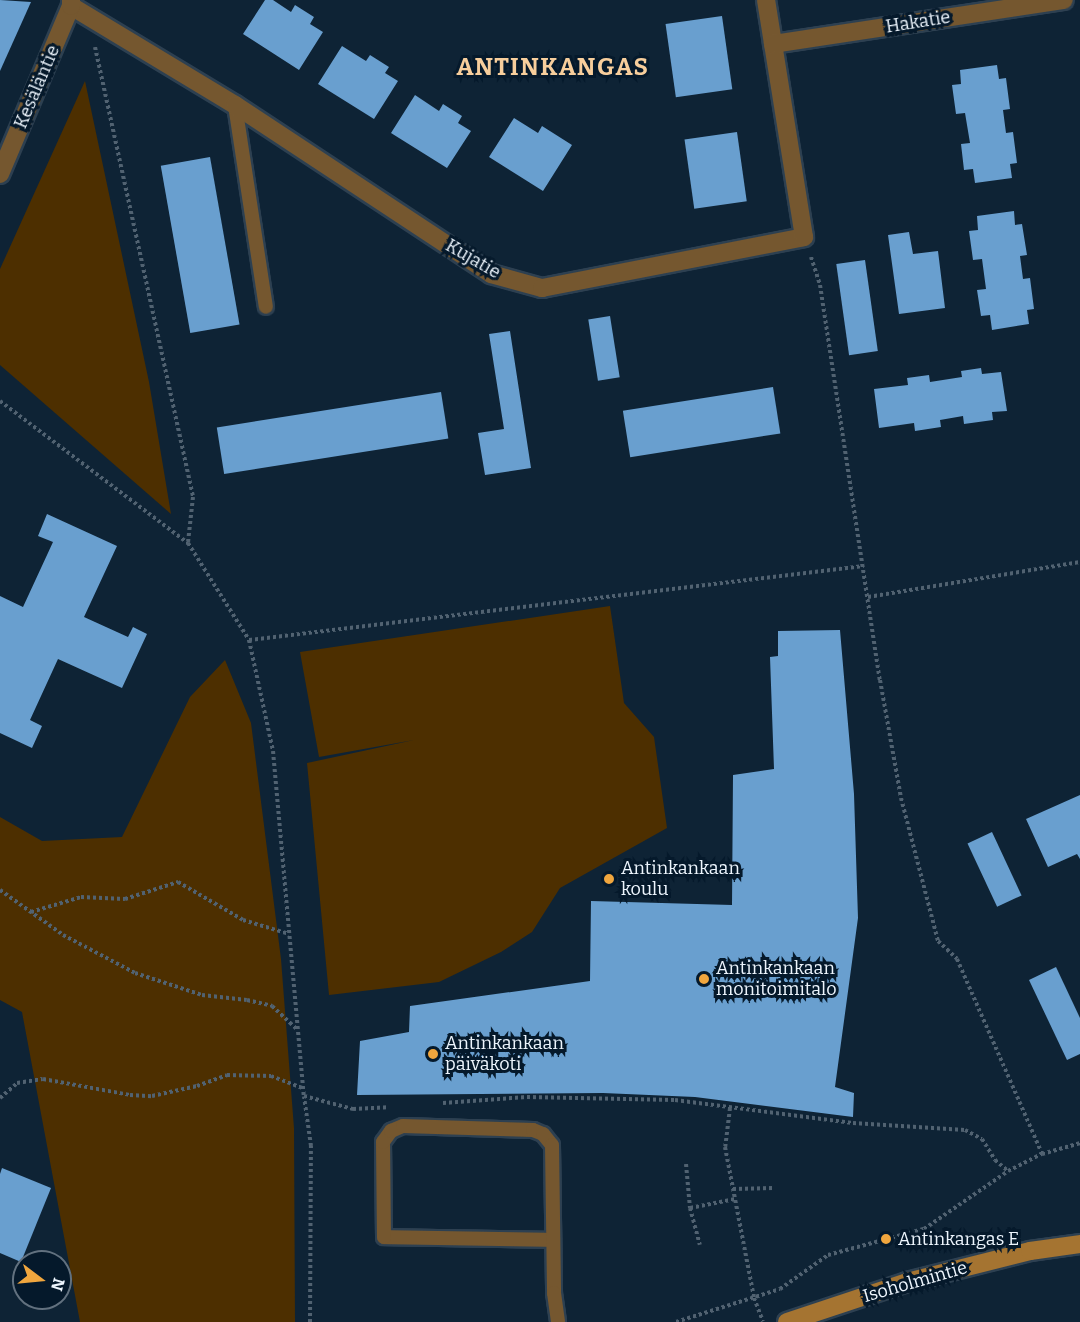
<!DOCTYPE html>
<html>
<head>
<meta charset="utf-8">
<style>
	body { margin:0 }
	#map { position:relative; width:1080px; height:1322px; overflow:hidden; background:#0e2335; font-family:Bitter,serif }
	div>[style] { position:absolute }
	.green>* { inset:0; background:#4d2f00 }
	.building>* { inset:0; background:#699fcf; transform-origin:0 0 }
	.path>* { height:4px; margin-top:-2px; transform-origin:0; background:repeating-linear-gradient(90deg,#516271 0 3px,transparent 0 6px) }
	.roads { filter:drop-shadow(2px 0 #2d4051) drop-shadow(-2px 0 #2d4051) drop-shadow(0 2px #2d4051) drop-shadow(0 -2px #2d4051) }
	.lane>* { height:14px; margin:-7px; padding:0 7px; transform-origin:7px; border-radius:7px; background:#75572f }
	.street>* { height:18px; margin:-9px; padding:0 9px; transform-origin:9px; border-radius:9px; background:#75572f }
	.secondary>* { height:18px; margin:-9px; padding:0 9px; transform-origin:9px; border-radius:9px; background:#a57431 }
	.dots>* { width:16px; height:16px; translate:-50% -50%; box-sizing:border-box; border:3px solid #05192b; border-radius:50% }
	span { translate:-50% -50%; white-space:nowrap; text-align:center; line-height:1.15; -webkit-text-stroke:6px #05192b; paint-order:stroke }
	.street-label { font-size:18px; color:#edf5fd }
	.poi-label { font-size:18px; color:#edf5fd }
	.left { translate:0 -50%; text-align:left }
	.district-label { font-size:24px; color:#f7ce9c; font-weight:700; letter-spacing:1.5px }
	.north { position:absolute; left:12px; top:1250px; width:60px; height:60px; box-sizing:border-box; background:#05192b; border:2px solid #62717f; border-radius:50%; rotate:106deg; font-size:16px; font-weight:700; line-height:24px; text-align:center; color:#edf5fd }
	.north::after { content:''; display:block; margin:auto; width:21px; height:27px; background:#f0a63e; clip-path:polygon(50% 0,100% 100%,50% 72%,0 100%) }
</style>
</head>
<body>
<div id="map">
	<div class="green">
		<div style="clip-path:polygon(85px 81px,149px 382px,171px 514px,0 365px,0 269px)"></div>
		<div style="clip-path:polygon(610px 606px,624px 703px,654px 737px,667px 828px,560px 888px,532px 932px,501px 952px,439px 982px,329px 995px,307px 763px,414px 740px,319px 757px,300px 652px)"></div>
		<div style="clip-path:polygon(225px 660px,251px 723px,281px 959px,294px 1128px,295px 1322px,80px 1322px,22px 1012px,0 1000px,0 817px,42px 841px,122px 837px,190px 697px)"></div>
	</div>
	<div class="building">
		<div style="clip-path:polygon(0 0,31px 2px,0 71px)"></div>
		<div style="clip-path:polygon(265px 0,273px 0,291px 12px,295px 5px,314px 17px,310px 24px,323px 32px,299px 70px,243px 34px)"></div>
		<div style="left:722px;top:16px;width:74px;height:57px;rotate:82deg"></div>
		<div style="clip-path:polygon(342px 46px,366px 61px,370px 55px,389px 67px,385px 73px,398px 81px,374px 119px,318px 84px)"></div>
		<div style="clip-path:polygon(997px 65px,999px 79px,1006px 78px,1010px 109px,1003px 110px,1006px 133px,1013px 132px,1017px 163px,1010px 164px,1012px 178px,975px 183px,973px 169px,964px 170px,961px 144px,970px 143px,965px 113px,956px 114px,952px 85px,961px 84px,960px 70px)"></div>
		<div style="clip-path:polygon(415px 95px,439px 111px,443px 104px,462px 116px,458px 123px,471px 131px,447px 168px,391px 133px)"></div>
		<div style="clip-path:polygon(514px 118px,538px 133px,542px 126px,572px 145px,543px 191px,489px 157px)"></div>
		<div style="left:737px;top:132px;width:70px;height:53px;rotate:82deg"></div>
		<div style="left:210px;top:157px;width:170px;height:50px;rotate:80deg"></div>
		<div style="clip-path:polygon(1014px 211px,1015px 225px,1022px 224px,1027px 255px,1020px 256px,1023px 279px,1030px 278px,1034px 309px,1027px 310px,1029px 324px,992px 330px,990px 315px,981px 316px,977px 290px,986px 289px,982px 259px,973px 260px,969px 231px,978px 230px,977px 216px)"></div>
		<div style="clip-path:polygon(909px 232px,913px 254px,938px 251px,945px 308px,899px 314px,888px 235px)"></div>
		<div style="left:865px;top:260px;width:92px;height:29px;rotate:82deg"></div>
		<div style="left:610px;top:316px;width:62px;height:22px;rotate:81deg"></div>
		<div style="clip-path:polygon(510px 331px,531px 468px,485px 475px,478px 433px,504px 429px,489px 334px)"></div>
		<div style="clip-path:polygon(981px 368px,982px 374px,1001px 372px,1007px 411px,992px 412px,993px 420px,964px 424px,963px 416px,940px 420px,941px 427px,915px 431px,914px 423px,879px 428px,874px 389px,908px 385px,907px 378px,929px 375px,930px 382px,962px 377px,961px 371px)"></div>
		<div style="left:773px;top:387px;width:47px;height:152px;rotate:81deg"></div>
		<div style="left:441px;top:392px;width:47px;height:227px;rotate:81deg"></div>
		<div style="clip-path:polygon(47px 514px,117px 546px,84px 617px,128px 637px,133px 627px,147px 634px,122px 688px,58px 659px,30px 720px,42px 726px,32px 748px,0 733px,0 596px,23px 607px,53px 542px,38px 536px)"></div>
		<div style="clip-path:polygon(840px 630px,854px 794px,858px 918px,835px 1087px,854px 1093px,853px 1117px,695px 1097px,603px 1093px,357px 1095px,360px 1041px,409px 1032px,410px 1006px,590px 981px,591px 901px,732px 905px,733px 775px,774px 769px,770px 657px,778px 656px,778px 631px)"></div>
		<div style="clip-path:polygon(1080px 795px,1080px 859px,1077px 854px,1048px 867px,1026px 819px)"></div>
		<div style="left:992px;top:832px;width:70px;height:27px;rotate:65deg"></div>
		<div style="clip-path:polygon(1056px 967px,1080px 1018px,1080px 1054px,1067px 1060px,1029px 980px)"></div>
		<div style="clip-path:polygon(2px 1168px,51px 1188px,21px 1262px,0 1253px,0 1174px)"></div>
	</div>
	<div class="path">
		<div style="left:95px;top:47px;width:461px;rotate:77.7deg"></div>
		<div style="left:193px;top:497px;width:45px;rotate:96.3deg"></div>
		<div style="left:811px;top:257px;width:29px;rotate:72deg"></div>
		<div style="left:820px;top:285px;width:400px;rotate:81.4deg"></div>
		<div style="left:880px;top:680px;width:120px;rotate:79.9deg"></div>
		<div style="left:901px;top:798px;width:148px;rotate:75.5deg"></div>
		<div style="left:938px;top:941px;width:26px;rotate:43deg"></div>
		<div style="left:957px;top:959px;width:213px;rotate:66.4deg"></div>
		<div style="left:0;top:401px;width:236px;rotate:37.1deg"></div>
		<div style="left:188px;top:543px;width:115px;rotate:57.8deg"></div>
		<div style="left:249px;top:640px;width:114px;rotate:77.8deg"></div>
		<div style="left:273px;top:751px;width:346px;rotate:84.9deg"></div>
		<div style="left:868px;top:597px;width:215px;rotate:-9.4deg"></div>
		<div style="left:249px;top:640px;width:619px;rotate:-6.86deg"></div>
		<div style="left:0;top:890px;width:77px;rotate:35.5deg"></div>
		<div style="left:63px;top:935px;width:81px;rotate:27.8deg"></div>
		<div style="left:135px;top:973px;width:71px;rotate:18.2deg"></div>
		<div style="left:202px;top:995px;width:45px;rotate:6.3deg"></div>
		<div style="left:247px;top:1000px;width:26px;rotate:13deg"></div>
		<div style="left:272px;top:1006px;width:35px;rotate:43deg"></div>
		<div style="left:31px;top:912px;width:52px;rotate:-16.7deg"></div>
		<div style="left:81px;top:897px;width:44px;rotate:2.6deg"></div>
		<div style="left:125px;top:899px;width:56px;rotate:-17.8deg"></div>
		<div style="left:178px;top:882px;width:75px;rotate:30.3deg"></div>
		<div style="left:243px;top:920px;width:48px;rotate:16.9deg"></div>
		<div style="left:0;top:1098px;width:23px;rotate:-41deg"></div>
		<div style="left:17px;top:1083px;width:26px;rotate:-9deg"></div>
		<div style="left:43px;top:1079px;width:88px;rotate:10.4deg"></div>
		<div style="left:130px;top:1095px;width:22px;rotate:3deg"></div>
		<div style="left:152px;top:1096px;width:46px;rotate:-12.5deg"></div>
		<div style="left:197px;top:1086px;width:32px;rotate:-20deg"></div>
		<div style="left:227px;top:1075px;width:44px;rotate:1.3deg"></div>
		<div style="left:271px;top:1076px;width:34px;rotate:21deg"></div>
		<div style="left:443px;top:1103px;width:84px;rotate:-4.1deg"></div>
		<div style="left:527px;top:1097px;width:148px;rotate:1.2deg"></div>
		<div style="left:675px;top:1100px;width:179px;rotate:7.4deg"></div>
		<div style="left:853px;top:1123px;width:112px;rotate:3.6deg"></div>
		<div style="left:965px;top:1130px;width:19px;rotate:28deg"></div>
		<div style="left:982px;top:1139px;width:25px;rotate:58deg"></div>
		<div style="left:995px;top:1160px;width:17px;rotate:40deg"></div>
		<div style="left:1008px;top:1171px;width:38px;rotate:-27deg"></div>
		<div style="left:1042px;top:1154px;width:40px;rotate:-16deg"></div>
		<div style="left:730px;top:1108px;width:39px;rotate:97deg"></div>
		<div style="left:725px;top:1147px;width:154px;rotate:79.1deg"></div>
		<div style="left:754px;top:1298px;width:25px;rotate:69deg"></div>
		<div style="left:686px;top:1164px;width:44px;rotate:84.8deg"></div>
		<div style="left:690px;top:1208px;width:38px;rotate:75deg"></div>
		<div style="left:733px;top:1189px;width:41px;rotate:-1.4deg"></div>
		<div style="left:690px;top:1208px;width:46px;rotate:-11.3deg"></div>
		<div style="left:310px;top:1322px;width:176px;rotate:-89.7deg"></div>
		<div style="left:311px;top:1146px;width:50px;rotate:-98deg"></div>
		<div style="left:304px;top:1096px;width:51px;rotate:14.9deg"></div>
		<div style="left:353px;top:1109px;width:35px;rotate:-3deg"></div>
		<div style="left:676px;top:1322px;width:109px;rotate:-17.6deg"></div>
		<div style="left:780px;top:1289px;width:59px;rotate:-35.3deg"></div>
		<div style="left:828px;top:1255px;width:99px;rotate:-15.2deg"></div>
		<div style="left:924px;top:1229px;width:102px;rotate:-34.6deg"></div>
	</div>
	<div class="roads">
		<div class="lane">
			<div style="left:235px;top:105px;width:204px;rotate:81.3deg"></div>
			<div style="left:553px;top:1240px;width:169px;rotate:-179deg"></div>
			<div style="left:384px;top:1237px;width:95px;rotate:-90.6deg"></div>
			<div style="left:383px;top:1142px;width:14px;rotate:-54deg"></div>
			<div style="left:391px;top:1131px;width:13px;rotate:-23deg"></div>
			<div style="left:403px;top:1126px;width:130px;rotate:1.8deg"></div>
			<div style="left:533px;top:1130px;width:11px;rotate:22deg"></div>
			<div style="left:543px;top:1134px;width:14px;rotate:51deg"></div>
			<div style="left:552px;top:1145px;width:148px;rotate:89.2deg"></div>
			<div style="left:554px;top:1293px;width:29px;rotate:82deg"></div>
		</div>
		<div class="street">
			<div style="left:71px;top:6px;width:192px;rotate:31.1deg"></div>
			<div style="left:235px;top:105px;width:307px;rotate:33.4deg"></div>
			<div style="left:491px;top:274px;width:53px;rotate:15.4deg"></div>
			<div style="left:542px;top:288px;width:267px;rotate:-11deg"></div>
			<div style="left:804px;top:237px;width:240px;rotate:-99.1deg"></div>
			<div style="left:773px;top:44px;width:294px;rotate:-8.6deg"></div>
			<div style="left:0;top:174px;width:182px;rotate:-67.1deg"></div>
			<div style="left:71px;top:6px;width:6px;rotate:-90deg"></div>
		</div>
		<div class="secondary">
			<div style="left:787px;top:1322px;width:126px;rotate:-18.4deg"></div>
			<div style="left:907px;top:1282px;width:127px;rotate:-14.1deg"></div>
			<div style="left:1030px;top:1251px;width:50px;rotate:-8deg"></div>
		</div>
	</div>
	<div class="dots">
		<div style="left:609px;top:879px;background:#f0a63e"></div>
		<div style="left:704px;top:979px;background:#f0a63e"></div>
		<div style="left:433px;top:1054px;background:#f0a63e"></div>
		<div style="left:886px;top:1239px;background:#f0a63e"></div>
	</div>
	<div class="street-label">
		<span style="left:918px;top:22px;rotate:-9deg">Hakatie</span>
		<span style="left:37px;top:87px;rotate:-67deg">Kesäläntie</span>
		<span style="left:473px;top:259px;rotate:30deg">Kujatie</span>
		<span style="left:915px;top:1282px;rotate:-16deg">Isoholmintie</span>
	</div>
	<div class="poi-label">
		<span class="left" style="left:621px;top:879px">Antinkankaan<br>koulu</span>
		<span class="left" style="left:716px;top:979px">Antinkankaan<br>monitoimitalo</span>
		<span class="left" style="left:445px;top:1054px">Antinkankaan<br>päiväkoti</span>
		<span class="left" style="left:898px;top:1239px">Antinkangas E</span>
	</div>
	<div class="district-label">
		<span style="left:553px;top:68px">ANTINKANGAS</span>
	</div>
	<div class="north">N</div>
</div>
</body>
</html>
